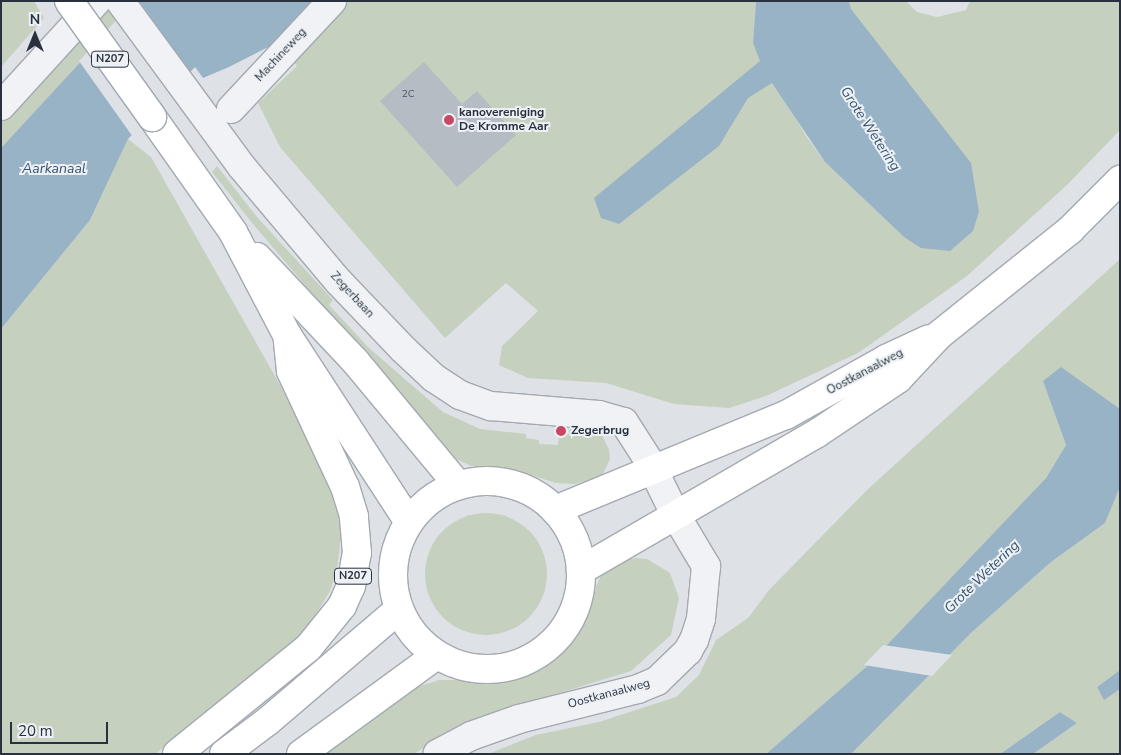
<!DOCTYPE html>
<html>
<head>
<meta charset="utf-8">
<style>
	body { margin:0 }
	#map { position:relative; width:1121px; height:755px; overflow:hidden; background:#dee2e7; font-family:"Nunito Sans",sans-serif }
	div>[style] { position:absolute }
	.green>* { inset:0; background:#c5d0bf }
	.round { border-radius:50% }
	.water>* { inset:0; background:#99b3c6 }
	.pier>* { inset:0; background:#dee2e7 }
	.building>* { inset:0; background:#b5bcc3 }
	.roads { filter:drop-shadow(1px 0 #a4a9b1) drop-shadow(-1px 0 #a4a9b1) drop-shadow(0 1px #a4a9b1) drop-shadow(0 -1px #a4a9b1) }
	.minor>* { height:28px; margin:-14px; padding:0 14px; transform-origin:14px; border-radius:14px; background:#f0f2f5 }
	.major>* { height:28px; margin:-14px; padding:0 14px; transform-origin:14px; border-radius:14px; background:#fff }
	.major>.ring { margin:-14px; padding:0; box-sizing:content-box; background:none; border:28px solid #fff; border-radius:50% }
	.bridges { filter:drop-shadow(1px 0 #9da7b2) drop-shadow(-1px 0 #9da7b2) drop-shadow(0 1px #9da7b2) drop-shadow(0 -1px #9da7b2) }
	.major-bridge>* { height:28px; margin:-14px; padding:0 14px; transform-origin:14px; border-radius:14px; background:#fff }
	.dots>* { width:14px; height:14px; translate:-50% -50%; box-sizing:border-box; border:2px solid #edf1f5; border-radius:50% }
	span { translate:-50% -50%; white-space:nowrap; text-align:center; line-height:1.15; -webkit-text-stroke:4px #edf1f5; paint-order:stroke }
	.number-label { font-size:10px; color:#4b545e }
	.number-label span { -webkit-text-stroke-width:0 }
	.shield-label span { padding:1px 4px; background:#edf1f5; border:1px solid; border-radius:4px; -webkit-text-stroke-width:0 }
	.shield-label { font-size:11px; color:#28313d; font-weight:700 }
	.street-label { font-size:12px; color:#28313d }
	.poi-label { font-size:12px; color:#28313d; font-weight:700 }
	.left { translate:0 -50%; text-align:left }
	.water-label { font-size:14px; color:#33536f; font-style:italic }
	.frame { position:absolute; inset:0; border:2px solid #28313d; pointer-events:none }
	.north { position:absolute; left:10px; top:10px; width:50px; height:50px; -webkit-text-stroke:4px #edf1f5; paint-order:stroke; rotate:0deg; font-size:14px; font-weight:700; line-height:20px; text-align:center; color:#28313d }
	.north::after { content:''; display:block; margin:auto; width:18px; height:22px; background:#28313d; clip-path:polygon(50% 0,100% 100%,50% 72%,0 100%) }
	.scale { position:absolute; left:10px; top:722px; width:98px; height:22px; box-sizing:border-box; border:2px solid #28313d; border-top:0; padding-left:6px; font-size:15px; line-height:18px; white-space:nowrap; color:#28313d; -webkit-text-stroke:4px #edf1f5; paint-order:stroke }
</style>
</head>
<body>
<div id="map">
	<div class="green">
		<div style="clip-path:polygon(1px 1px,34px 1px,44px 18px,1px 67px)"></div>
		<div style="clip-path:polygon(108px 1px,120px 20px,1px 148px,1px 115px)"></div>
		<div style="clip-path:polygon(345px 1px,756px 1px,753px 43px,806px 136px,825px 162px,904px 237px,849px 1px,906px 1px,917px 12px,937px 17px,966px 10px,970px 1px,1120px 1px,1120px 130px,1068px 184px,967px 276px,858px 353px,766px 396px,729px 408px,674px 404px,606px 383px,528px 378px,499px 365px,502px 346px,538px 311px,506px 283px,445px 338px,280px 147px,258px 103px,297px 66px,291px 58px)"></div>
		<div style="clip-path:polygon(128px 139px,151px 157px,297px 415px,337px 501px,341px 537px,337px 569px,330px 591px,309px 626px,268px 670px,155px 754px,1px 754px,1px 329px,90px 220px)"></div>
		<div style="clip-path:polygon(217px 166px,257px 217px,333px 300px,329px 305px,370px 349px,443px 412px,480px 429px,526px 434px,526px 438px,539px 440px,539px 444px,558px 445px,559px 434px,569px 434px,569px 428px,592px 431px,602px 435px,609px 450px,610px 459px,602px 476px,575px 484px,556px 483px,518px 471px,471px 466px,450px 456px,253px 224px,212px 172px)"></div>
		<div style="clip-path:polygon(1120px 259px,1120px 409px,1108px 401px,1043px 381px,1066px 445px,1046px 478px,866px 667px,766px 754px,488px 754px,536px 735px,599px 722px,676px 697px,699px 675px,716px 640px,748px 618px,769px 590px,867px 490px)"></div>
		<div style="clip-path:polygon(1120px 481px,1120px 670px,1097px 687px,1104px 699px,1120px 689px,1120px 754px,1033px 754px,1077px 723px,1060px 712px,1000px 754px,851px 754px,971px 633px,1051px 562px,1105px 523px)"></div>
		<div class="round" style="left:425px;top:513px;width:122px;height:122px"></div>
		<div style="clip-path:polygon(636px 558px,647px 559px,670px 573px,679px 598px,671px 635px,631px 671px,482px 717px,413px 754px,317px 754px,410px 689px,439px 680px,504px 680px,537px 668px,566px 646px,577px 631px,602px 573px,621px 561px)"></div>
	</div>
	<div class="water">
		<div style="clip-path:polygon(137px 1px,323px 1px,280px 41px,229px 67px,203px 78px,195px 67px,128px 139px,90px 220px,1px 329px,1px 148px)"></div>
		<div style="clip-path:polygon(756px 1px,849px 1px,851px 9px,971px 163px,979px 212px,973px 231px,950px 251px,921px 248px,904px 237px,825px 162px,772px 83px,748px 98px,719px 146px,619px 224px,601px 218px,594px 198px,760px 61px,753px 43px)"></div>
		<div style="clip-path:polygon(1061px 367px,1120px 409px,1119px 489px,1105px 523px,1051px 562px,971px 633px,851px 754px,766px 754px,866px 667px,1046px 478px,1066px 445px,1043px 381px)"></div>
		<div style="clip-path:polygon(1120px 670px,1120px 689px,1104px 700px,1097px 687px)"></div>
		<div style="clip-path:polygon(1060px 712px,1077px 723px,1033px 754px,1000px 754px)"></div>
	</div>
	<div class="pier">
		<div style="clip-path:polygon(134px 1px,139px 1px,191px 74px,133px 137px,79px 61px)"></div>
		<div style="clip-path:polygon(883px 645px,952px 655px,932px 676px,864px 665px)"></div>
	</div>
	<div class="building">
		<div style="clip-path:polygon(424px 62px,462px 104px,477px 91px,516px 135px,457px 187px,380px 101px)"></div>
	</div>
	<div class="roads">
		<div class="minor">
			<div style="left:120px;top:1px;width:206px;rotate:53.7deg"></div>
			<div style="left:242px;top:167px;width:150px;rotate:49.9deg"></div>
			<div style="left:339px;top:282px;width:93px;rotate:46.3deg"></div>
			<div style="left:403px;top:349px;width:42px;rotate:43.1deg"></div>
			<div style="left:434px;top:378px;width:31px;rotate:33deg"></div>
			<div style="left:460px;top:395px;width:33px;rotate:20deg"></div>
			<div style="left:491px;top:406px;width:108px;rotate:4.8deg"></div>
			<div style="left:599px;top:415px;width:26px;rotate:16deg"></div>
			<div style="left:624px;top:422px;width:46px;rotate:57.3deg"></div>
			<div style="left:649px;top:461px;width:59px;rotate:63.9deg"></div>
			<div style="left:675px;top:514px;width:61px;rotate:59.2deg"></div>
			<div style="left:706px;top:566px;width:53px;rotate:95.4deg"></div>
			<div style="left:701px;top:619px;width:22px;rotate:108deg"></div>
			<div style="left:694px;top:640px;width:13px;rotate:119deg"></div>
			<div style="left:688px;top:651px;width:43px;rotate:135.9deg"></div>
			<div style="left:657px;top:681px;width:21px;rotate:157deg"></div>
			<div style="left:638px;top:689px;width:123px;rotate:165.9deg"></div>
			<div style="left:519px;top:719px;width:51px;rotate:160.5deg"></div>
			<div style="left:471px;top:736px;width:38px;rotate:152deg"></div>
			<div style="left:1px;top:106px;width:142px;rotate:-47.6deg"></div>
			<div style="left:231px;top:109px;width:148px;rotate:-46.9deg"></div>
		</div>
		<div class="major">
			<div style="left:152px;top:117px;width:141px;rotate:54.8deg"></div>
			<div style="left:233px;top:232px;width:116px;rotate:62.3deg"></div>
			<div style="left:287px;top:335px;width:223px;rotate:56.9deg"></div>
			<div style="left:257px;top:257px;width:143px;rotate:46.7deg"></div>
			<div style="left:355px;top:361px;width:161px;rotate:50.3deg"></div>
			<div class="ring" style="left:393px;top:481px;width:160px;height:160px"></div>
			<div style="left:555px;top:510px;width:250px;rotate:-22.4deg"></div>
			<div style="left:786px;top:415px;width:115px;rotate:-29.2deg"></div>
			<div style="left:886px;top:359px;width:47px;rotate:-24.9deg"></div>
			<div style="left:581px;top:570px;width:272px;rotate:-30.1deg"></div>
			<div style="left:816px;top:434px;width:99px;rotate:-33.9deg"></div>
			<div style="left:898px;top:379px;width:60px;rotate:-47deg"></div>
			<div style="left:939px;top:335px;width:168px;rotate:-38.7deg"></div>
			<div style="left:1070px;top:230px;width:71px;rotate:-45deg"></div>
			<div style="left:177px;top:754px;width:169px;rotate:-39deg"></div>
			<div style="left:308px;top:648px;width:54px;rotate:-51deg"></div>
			<div style="left:342px;top:606px;width:22px;rotate:-66deg"></div>
			<div style="left:351px;top:586px;width:34px;rotate:-80deg"></div>
			<div style="left:357px;top:553px;width:37px;rotate:-95deg"></div>
			<div style="left:354px;top:516px;width:30px;rotate:-107deg"></div>
			<div style="left:345px;top:487px;width:128px;rotate:-115deg"></div>
			<div style="left:291px;top:371px;width:36px;rotate:-96deg"></div>
			<div style="left:224px;top:754px;width:55px;rotate:-36.9deg"></div>
			<div style="left:268px;top:721px;width:172px;rotate:-40.5deg"></div>
			<div style="left:301px;top:754px;width:168px;rotate:-36.1deg"></div>
		</div>
	</div>
	<div class="bridges">
		<div class="major-bridge">
			<div style="left:69px;top:1px;width:143px;rotate:54.4deg"></div>
		</div>
	</div>
	<div class="dots">
		<div style="left:449px;top:120px;background:#c94664"></div>
		<div style="left:561px;top:431px;background:#c94664"></div>
	</div>
	<div class="number-label">
		<span style="left:408px;top:95px">2C</span>
	</div>
	<div class="shield-label">
		<span style="left:110px;top:59px">N207</span>
		<span style="left:353px;top:576px">N207</span>
	</div>
	<div class="street-label">
		<span style="left:281px;top:55px;rotate:-47deg">Machineweg</span>
		<span style="left:352px;top:295px;rotate:47deg">Zegerbaan</span>
		<span style="left:865px;top:372px;rotate:-28deg">Oostkanaalweg</span>
		<span style="left:609px;top:694px;rotate:-15deg">Oostkanaalweg</span>
	</div>
	<div class="poi-label">
		<span class="left" style="left:459px;top:120px">kanovereniging<br>De Kromme Aar</span>
		<span class="left" style="left:571px;top:431px">Zegerbrug</span>
	</div>
	<div class="water-label">
		<span style="left:870px;top:129px;rotate:57deg">Grote Wetering</span>
		<span style="left:54px;top:169px">Aarkanaal</span>
		<span style="left:982px;top:577px;rotate:-44deg">Grote Wetering</span>
	</div>
	<div class="frame"></div>
	<div class="north">N</div>
	<div class="scale">20 m</div>
</div>
</body>
</html>
